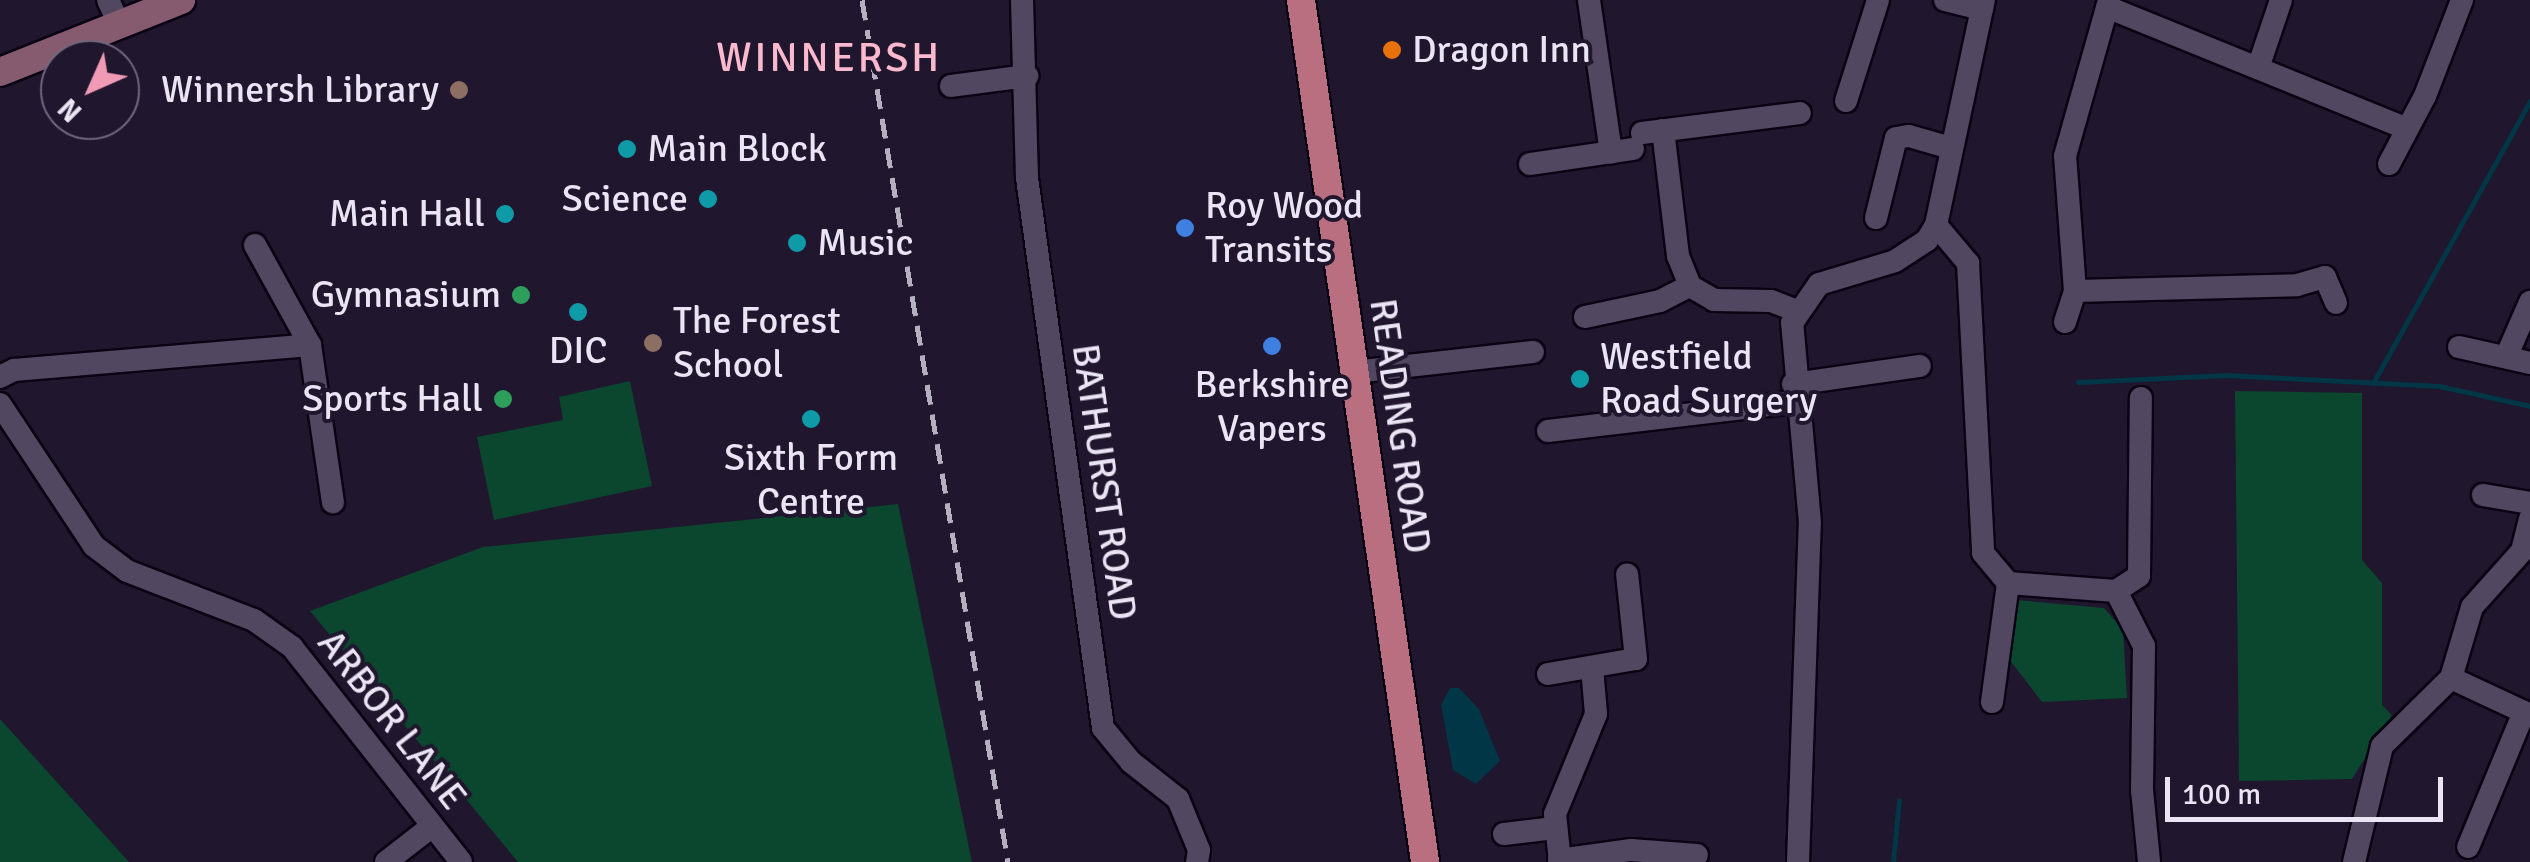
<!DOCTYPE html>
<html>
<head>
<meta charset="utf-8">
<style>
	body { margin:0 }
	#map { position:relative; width:2530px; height:862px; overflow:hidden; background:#20162d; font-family:Signika,sans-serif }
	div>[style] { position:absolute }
	.green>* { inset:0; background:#0b462f }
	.water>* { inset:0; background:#003645 }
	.stream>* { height:5px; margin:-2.5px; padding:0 2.5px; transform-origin:2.5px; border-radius:2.5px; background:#003645 }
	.roads { filter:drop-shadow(2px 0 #0a0314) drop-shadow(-2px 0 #0a0314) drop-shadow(0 2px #0a0314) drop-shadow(0 -2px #0a0314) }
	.minor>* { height:22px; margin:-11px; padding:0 11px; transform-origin:11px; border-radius:11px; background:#524761 }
	.secondary>* { height:28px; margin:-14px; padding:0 14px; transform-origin:14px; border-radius:14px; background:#865b70 }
	.primary>* { height:28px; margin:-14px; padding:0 14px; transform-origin:14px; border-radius:14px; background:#b96f7f }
	.rail>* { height:5px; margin-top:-2.5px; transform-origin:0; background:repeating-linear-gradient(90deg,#b6afc0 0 20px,transparent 0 30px) }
	.dots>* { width:28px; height:28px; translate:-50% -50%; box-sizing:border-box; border:5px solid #20162d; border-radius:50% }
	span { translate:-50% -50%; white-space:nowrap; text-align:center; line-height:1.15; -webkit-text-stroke:8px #20162d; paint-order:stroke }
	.poi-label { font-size:38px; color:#eae4f4 }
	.left { translate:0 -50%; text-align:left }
	.right { translate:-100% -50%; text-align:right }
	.street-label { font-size:38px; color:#eae4f4 }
	.quarter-label { font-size:42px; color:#fbb9ce; letter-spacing:2.5px }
	.north { position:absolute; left:40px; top:40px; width:100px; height:100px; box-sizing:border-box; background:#20162d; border:2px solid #71687d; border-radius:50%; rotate:225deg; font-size:28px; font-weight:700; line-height:40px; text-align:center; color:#eae4f4 }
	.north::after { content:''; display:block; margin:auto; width:35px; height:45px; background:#f09ab6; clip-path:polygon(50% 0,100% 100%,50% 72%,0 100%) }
	.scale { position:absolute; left:2165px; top:777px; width:278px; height:45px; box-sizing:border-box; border:5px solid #eae4f4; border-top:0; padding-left:12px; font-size:30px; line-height:35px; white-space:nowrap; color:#eae4f4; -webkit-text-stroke:8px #20162d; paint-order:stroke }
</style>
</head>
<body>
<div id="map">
	<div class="green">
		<div style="clip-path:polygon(630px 381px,652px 486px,494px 520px,477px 437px,563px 420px,559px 397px)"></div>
		<div style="clip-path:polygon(2235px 391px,2362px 393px,2362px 560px,2382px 583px,2382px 705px,2392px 715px,2352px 779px,2239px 781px)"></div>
		<div style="clip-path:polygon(898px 504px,972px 862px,518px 862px,310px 611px,483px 547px)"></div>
		<div style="clip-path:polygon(2017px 600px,2104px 608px,2123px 630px,2127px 698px,2042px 702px,2009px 659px)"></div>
		<div style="clip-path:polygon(0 719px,129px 862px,0 862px)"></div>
	</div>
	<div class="water">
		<div style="clip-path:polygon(1450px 688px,1459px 688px,1479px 709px,1500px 761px,1476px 784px,1453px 770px,1441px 705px)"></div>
	</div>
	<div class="stream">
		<div style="left:2078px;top:382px;width:149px;rotate:-2.7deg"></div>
		<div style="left:2227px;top:375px;width:212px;rotate:3deg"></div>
		<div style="left:2439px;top:386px;width:93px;rotate:12.4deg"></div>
		<div style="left:2373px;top:383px;width:323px;rotate:-60.9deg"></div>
		<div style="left:1893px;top:862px;width:62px;rotate:-84.5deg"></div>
	</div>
	<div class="roads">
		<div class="minor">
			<div style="left:108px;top:0;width:26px;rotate:65deg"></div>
			<div style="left:1022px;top:0;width:178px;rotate:88.4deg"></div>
			<div style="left:1027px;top:178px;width:555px;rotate:82.13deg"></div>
			<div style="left:1103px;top:728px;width:44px;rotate:50.5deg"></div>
			<div style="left:1131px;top:762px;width:60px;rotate:38.2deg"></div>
			<div style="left:1178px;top:799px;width:55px;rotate:67.6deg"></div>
			<div style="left:1199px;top:850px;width:12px;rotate:99deg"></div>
			<div style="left:1589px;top:0;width:154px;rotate:81.8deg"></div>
			<div style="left:1945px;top:0;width:38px;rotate:14deg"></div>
			<div style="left:2107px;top:7px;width:324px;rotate:22.1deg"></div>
			<div style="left:2258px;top:68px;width:72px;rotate:-71.3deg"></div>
			<div style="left:951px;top:86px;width:77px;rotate:-7.5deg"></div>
			<div style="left:1846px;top:101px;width:106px;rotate:-72.4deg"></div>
			<div style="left:1663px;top:130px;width:127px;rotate:83.2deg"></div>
			<div style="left:1678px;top:256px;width:32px;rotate:68deg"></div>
			<div style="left:1690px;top:286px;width:28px;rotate:30deg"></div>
			<div style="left:1714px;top:300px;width:57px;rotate:1deg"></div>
			<div style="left:1771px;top:301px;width:28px;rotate:21deg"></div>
			<div style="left:1642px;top:133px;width:159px;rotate:-7.2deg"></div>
			<div style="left:1530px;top:164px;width:104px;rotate:-8.3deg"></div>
			<div style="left:2389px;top:164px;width:77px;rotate:-62.1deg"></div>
			<div style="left:2425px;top:96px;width:103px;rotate:-68.9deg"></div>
			<div style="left:1876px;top:218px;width:82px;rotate:-76deg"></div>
			<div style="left:1896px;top:138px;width:13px;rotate:-9deg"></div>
			<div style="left:1909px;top:136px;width:44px;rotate:15.9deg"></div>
			<div style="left:1936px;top:225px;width:50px;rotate:49.9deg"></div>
			<div style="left:1968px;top:263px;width:290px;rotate:87deg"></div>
			<div style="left:1983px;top:553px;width:39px;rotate:50deg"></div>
			<div style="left:2008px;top:583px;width:108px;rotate:4.2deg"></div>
			<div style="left:2116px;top:591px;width:62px;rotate:63deg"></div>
			<div style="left:2144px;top:646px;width:144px;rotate:90.8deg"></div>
			<div style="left:2142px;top:790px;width:72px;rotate:84.4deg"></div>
			<div style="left:255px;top:245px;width:114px;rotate:61.2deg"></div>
			<div style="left:310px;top:345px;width:159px;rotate:81.7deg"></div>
			<div style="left:2075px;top:291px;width:222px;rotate:-1.5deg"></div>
			<div style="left:2297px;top:285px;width:29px;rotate:-16deg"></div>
			<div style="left:2325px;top:277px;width:28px;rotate:67deg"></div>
			<div style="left:1585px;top:317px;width:77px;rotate:-12deg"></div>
			<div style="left:1660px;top:301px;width:34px;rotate:-27deg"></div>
			<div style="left:2065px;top:322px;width:33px;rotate:-72deg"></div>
			<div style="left:2075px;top:291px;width:135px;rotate:-94.2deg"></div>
			<div style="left:2065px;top:156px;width:162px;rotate:-74.2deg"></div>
			<div style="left:2459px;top:347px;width:73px;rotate:12.7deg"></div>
			<div style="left:2507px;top:355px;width:58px;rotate:-66.5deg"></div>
			<div style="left:1354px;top:372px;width:180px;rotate:-6.4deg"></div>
			<div style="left:0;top:377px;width:16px;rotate:-27deg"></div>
			<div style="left:14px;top:370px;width:297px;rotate:-4.8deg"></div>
			<div style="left:1793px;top:384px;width:128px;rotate:-8.1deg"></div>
			<div style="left:0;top:404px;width:170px;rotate:56.5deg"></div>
			<div style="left:94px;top:546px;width:41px;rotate:37.1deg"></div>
			<div style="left:127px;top:571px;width:136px;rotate:21.1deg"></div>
			<div style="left:254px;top:620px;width:47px;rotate:35.4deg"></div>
			<div style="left:292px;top:647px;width:273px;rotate:51.8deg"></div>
			<div style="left:1548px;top:431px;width:250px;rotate:-6.7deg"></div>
			<div style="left:2483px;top:495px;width:48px;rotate:9.7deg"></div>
			<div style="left:2116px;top:591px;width:27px;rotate:-33deg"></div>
			<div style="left:2139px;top:576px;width:178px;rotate:-89.4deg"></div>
			<div style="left:1548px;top:674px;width:89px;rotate:-9.7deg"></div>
			<div style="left:1636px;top:659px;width:85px;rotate:-96deg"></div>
			<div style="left:2451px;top:678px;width:81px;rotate:25deg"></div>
			<div style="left:2524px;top:712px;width:146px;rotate:112.5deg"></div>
			<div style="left:1992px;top:702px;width:120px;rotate:-82.3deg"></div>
			<div style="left:1504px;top:834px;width:51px;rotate:-6.7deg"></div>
			<div style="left:1559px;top:860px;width:73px;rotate:-7.9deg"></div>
			<div style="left:1631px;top:850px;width:66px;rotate:4.3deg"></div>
			<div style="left:386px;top:862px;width:57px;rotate:-37.9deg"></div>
			<div style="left:1560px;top:862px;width:48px;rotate:-95.9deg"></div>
			<div style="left:1555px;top:814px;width:108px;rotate:-67.7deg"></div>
			<div style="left:1596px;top:714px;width:47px;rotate:-94.9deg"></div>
			<div style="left:1798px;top:862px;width:339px;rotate:-88deg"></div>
			<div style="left:1810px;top:523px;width:201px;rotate:-95.1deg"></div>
			<div style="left:1792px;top:323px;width:47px;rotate:-55.3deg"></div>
			<div style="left:1819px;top:284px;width:79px;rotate:-16.8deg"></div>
			<div style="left:1895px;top:261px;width:38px;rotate:-33deg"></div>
			<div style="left:1927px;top:240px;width:17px;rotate:-59deg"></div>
			<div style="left:1936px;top:225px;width:230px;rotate:-78deg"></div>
			<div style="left:2354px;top:862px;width:119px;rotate:-76.4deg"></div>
			<div style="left:2382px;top:746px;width:97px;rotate:-44.6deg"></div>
			<div style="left:2451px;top:678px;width:74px;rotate:-73.5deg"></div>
			<div style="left:2472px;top:607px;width:75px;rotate:-48.2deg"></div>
			<div style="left:2522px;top:551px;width:33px;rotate:-76deg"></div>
		</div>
		<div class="secondary">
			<div style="left:0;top:72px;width:195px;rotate:-21.7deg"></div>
		</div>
		<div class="primary">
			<div style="left:1301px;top:0;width:871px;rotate:81.81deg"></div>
		</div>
	</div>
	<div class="rail">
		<div style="left:862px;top:0;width:874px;rotate:80.39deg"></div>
	</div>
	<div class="dots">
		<div style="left:1392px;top:50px;background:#e8710a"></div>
		<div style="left:459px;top:90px;background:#8d6e63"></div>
		<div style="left:627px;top:149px;background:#0f9aa8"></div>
		<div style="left:708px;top:199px;background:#0f9aa8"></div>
		<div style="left:505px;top:214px;background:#0f9aa8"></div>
		<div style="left:1185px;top:228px;background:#3f7fe0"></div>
		<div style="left:797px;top:243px;background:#0f9aa8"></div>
		<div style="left:521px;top:295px;background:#2e9e5b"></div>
		<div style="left:578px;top:312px;background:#0f9aa8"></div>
		<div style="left:653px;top:343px;background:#8d6e63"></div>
		<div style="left:1272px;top:346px;background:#3f7fe0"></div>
		<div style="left:1580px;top:379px;background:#0f9aa8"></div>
		<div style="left:503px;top:399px;background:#2e9e5b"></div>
		<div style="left:811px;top:419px;background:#0f9aa8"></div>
	</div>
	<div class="poi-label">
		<span class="left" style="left:1412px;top:50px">Dragon Inn</span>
		<span class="right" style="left:439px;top:90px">Winnersh Library</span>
		<span class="left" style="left:647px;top:149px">Main Block</span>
		<span class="right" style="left:688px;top:199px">Science</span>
		<span class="left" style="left:1205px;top:228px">Roy Wood<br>Transits</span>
		<span class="right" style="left:485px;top:214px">Main Hall</span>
		<span class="left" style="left:817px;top:243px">Music</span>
		<span class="right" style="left:501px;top:295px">Gymnasium</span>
		<span class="left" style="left:673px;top:343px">The Forest<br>School</span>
		<span style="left:578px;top:351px">DIC</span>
		<span class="left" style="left:1600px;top:379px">Westfield<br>Road Surgery</span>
		<span style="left:1272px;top:407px">Berkshire<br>Vapers</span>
		<span class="right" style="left:483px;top:399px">Sports Hall</span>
		<span style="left:811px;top:480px">Sixth Form<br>Centre</span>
	</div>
	<div class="street-label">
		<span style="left:1400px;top:426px;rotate:82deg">READING ROAD</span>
		<span style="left:1104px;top:482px;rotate:82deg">BATHURST ROAD</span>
		<span style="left:392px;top:720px;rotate:52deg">ARBOR LANE</span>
	</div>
	<div class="quarter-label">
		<span style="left:829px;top:58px">WINNERSH</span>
	</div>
	<div class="north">N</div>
	<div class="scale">100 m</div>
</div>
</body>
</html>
